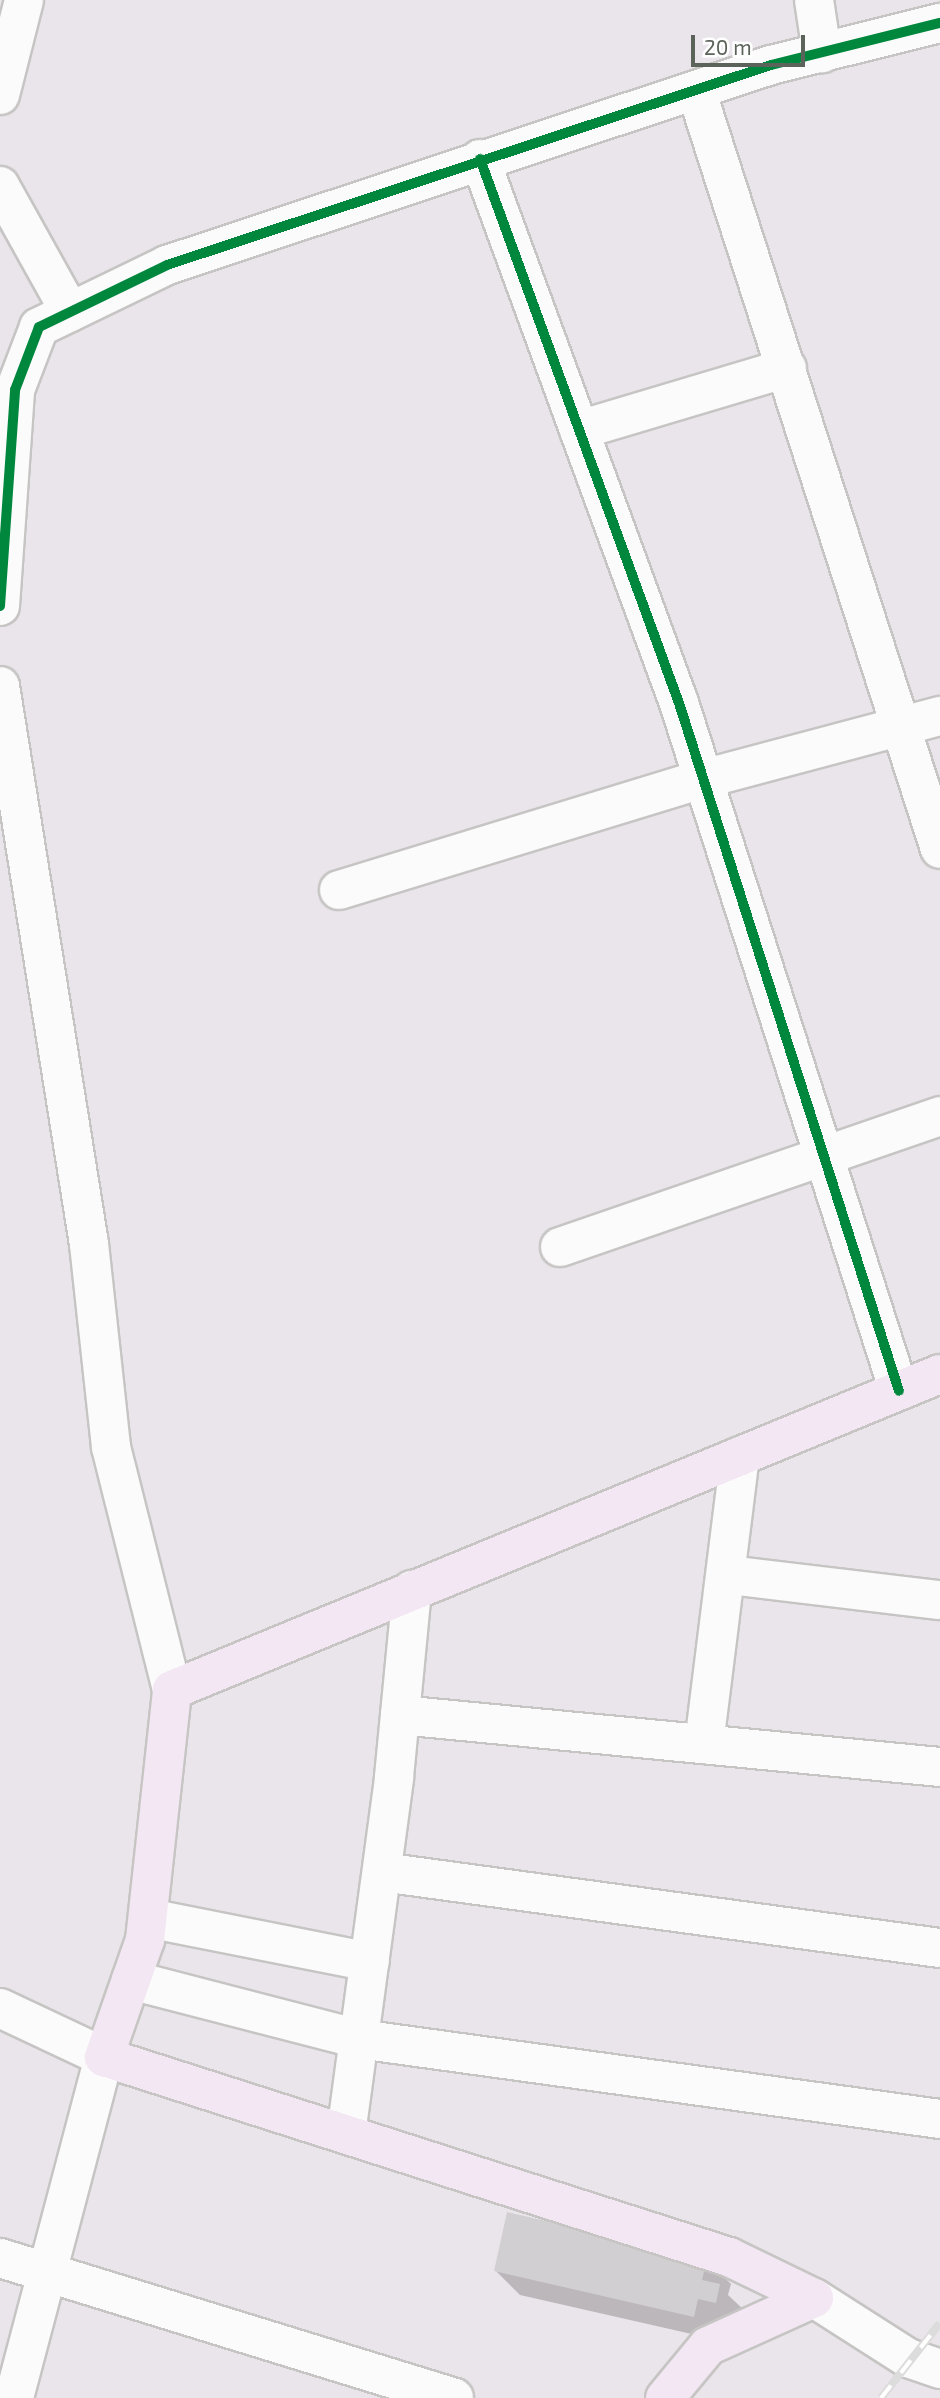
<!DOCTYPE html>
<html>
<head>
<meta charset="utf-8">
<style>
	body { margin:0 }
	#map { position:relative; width:940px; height:2398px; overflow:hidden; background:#eae5ea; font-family:"Exo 2",sans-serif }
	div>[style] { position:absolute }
	.shadow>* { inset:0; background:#0003 }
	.building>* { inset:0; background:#d2cfd2 }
	.roads { filter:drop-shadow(2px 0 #c6c5c4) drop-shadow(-2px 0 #c6c5c4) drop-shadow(0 2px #c6c5c4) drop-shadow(0 -2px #c6c5c4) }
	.minor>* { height:38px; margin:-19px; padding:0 19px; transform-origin:19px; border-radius:19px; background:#fcfbfc }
	.secondary>* { height:38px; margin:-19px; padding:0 19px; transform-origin:19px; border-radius:19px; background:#fcfbfc }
	.primary>* { height:38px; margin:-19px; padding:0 19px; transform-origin:19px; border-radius:19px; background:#f2e7f2 }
	.rail>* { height:8px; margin-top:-4px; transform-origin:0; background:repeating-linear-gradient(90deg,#fff 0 16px,#dcdcdc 0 32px); box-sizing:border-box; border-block:2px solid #dcdcdc }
	.cycleway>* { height:10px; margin:-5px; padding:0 5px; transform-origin:5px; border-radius:5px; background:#00873e }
	span { translate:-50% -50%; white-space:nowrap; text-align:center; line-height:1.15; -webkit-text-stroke:5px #fff; paint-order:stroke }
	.scale { position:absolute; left:691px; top:35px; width:114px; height:32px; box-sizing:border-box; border:4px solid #5c635a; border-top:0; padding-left:9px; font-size:21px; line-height:24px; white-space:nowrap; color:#5c635a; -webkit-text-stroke:5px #fff; paint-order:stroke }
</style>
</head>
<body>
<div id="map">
	<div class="shadow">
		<div style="clip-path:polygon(706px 2259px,731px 2284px,728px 2295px,744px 2310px,718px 2340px,520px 2295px,496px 2271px)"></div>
	</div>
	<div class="building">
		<div style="clip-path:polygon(507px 2212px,707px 2258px,702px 2280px,720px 2284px,716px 2303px,698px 2299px,694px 2317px,494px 2271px)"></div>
	</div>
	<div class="roads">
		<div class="minor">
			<div style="left:814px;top:0;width:54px;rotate:81.4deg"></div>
			<div style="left:696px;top:90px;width:797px;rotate:72.18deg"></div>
			<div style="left:0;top:95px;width:98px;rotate:-75.8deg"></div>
			<div style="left:480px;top:159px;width:579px;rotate:69.91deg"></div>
			<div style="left:679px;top:703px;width:722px;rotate:72.27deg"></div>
			<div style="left:0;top:186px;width:144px;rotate:60.9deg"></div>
			<div style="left:579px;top:430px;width:217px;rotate:-16.6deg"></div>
			<div style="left:0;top:606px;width:217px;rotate:-86deg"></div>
			<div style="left:15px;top:390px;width:67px;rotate:-69.1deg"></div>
			<div style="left:39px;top:327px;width:142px;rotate:-25.8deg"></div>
			<div style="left:167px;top:265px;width:636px;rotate:-18.32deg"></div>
			<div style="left:771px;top:65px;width:174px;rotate:-14deg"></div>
			<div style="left:0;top:686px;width:565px;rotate:80.94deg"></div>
			<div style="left:89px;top:1244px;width:204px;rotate:83.8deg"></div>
			<div style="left:111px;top:1447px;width:251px;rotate:75.9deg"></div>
			<div style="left:339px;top:890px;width:381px;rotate:-17deg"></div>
			<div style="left:703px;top:779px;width:245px;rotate:-14.9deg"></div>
			<div style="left:560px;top:1247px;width:402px;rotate:-19deg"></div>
			<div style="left:729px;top:1575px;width:212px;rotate:6.8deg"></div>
			<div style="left:400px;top:1715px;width:542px;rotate:5.5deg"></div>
			<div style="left:704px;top:1744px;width:290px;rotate:-82.9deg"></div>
			<div style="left:382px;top:1872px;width:563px;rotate:7.76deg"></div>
			<div style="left:148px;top:1918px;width:226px;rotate:11.2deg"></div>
			<div style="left:131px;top:1980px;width:236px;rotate:14.5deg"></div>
			<div style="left:359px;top:2039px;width:586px;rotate:7.84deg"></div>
			<div style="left:0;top:2008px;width:115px;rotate:25.2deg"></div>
			<div style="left:104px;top:2057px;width:353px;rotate:104.8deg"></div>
			<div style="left:346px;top:2134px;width:360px;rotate:-82.3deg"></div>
			<div style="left:394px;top:1777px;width:188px;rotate:-84.5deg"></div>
			<div style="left:0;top:2258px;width:475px;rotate:17.1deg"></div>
		</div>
		<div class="secondary">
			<div style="left:814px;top:2298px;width:112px;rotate:32.6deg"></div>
			<div style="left:908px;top:2358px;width:34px;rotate:19deg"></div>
		</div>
		<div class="primary">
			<div style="left:814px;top:2298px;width:94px;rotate:-154.2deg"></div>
			<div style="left:729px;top:2257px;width:656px;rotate:-162.26deg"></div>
			<div style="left:104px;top:2057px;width:124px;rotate:-70.7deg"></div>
			<div style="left:145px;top:1940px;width:251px;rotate:-83.8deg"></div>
			<div style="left:172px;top:1690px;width:830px;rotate:-22.37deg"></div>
			<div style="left:665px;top:2398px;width:67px;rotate:-50.4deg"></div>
			<div style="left:708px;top:2346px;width:116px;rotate:-24.4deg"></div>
		</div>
	</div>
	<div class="rail">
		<div style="left:881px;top:2398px;width:95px;rotate:-51.8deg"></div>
	</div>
	<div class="cycleway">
		<div style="left:480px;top:159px;width:579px;rotate:69.91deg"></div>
		<div style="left:679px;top:703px;width:722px;rotate:72.27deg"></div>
		<div style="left:0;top:606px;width:217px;rotate:-86deg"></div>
		<div style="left:15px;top:390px;width:67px;rotate:-69.1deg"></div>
		<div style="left:39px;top:327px;width:142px;rotate:-25.8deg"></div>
		<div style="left:167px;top:265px;width:636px;rotate:-18.32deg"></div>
		<div style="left:771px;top:65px;width:174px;rotate:-14deg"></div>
	</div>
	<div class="scale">20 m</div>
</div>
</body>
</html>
